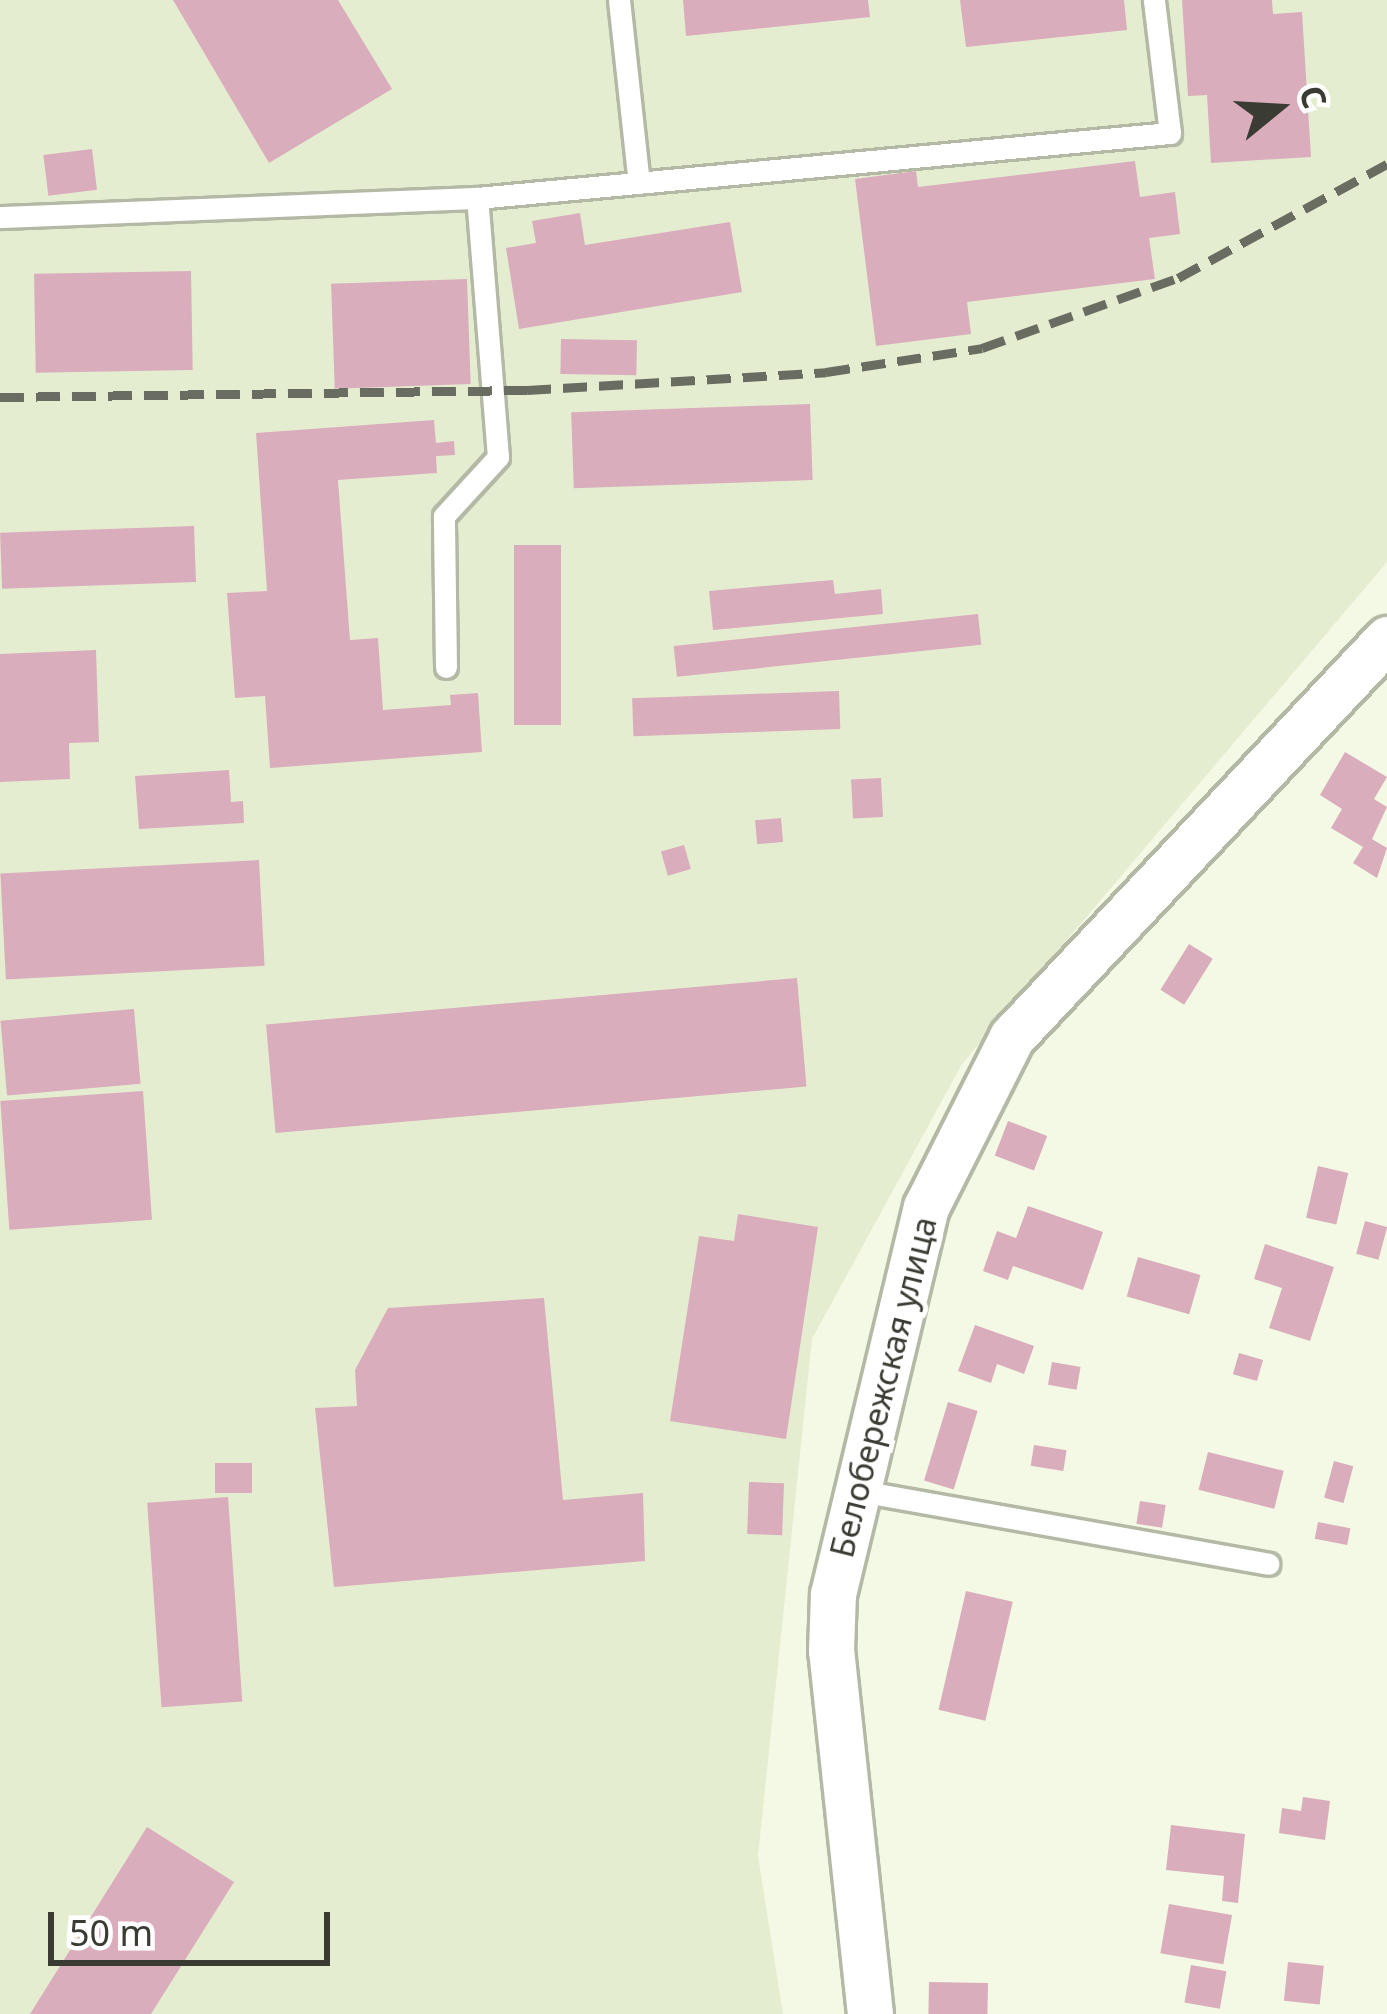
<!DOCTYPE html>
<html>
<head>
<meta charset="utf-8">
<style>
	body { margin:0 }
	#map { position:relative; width:1387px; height:2014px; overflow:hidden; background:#f3f9e4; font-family:"Noto Sans",sans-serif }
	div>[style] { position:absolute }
	.built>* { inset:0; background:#e5edd1 }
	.building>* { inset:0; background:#daadbc; transform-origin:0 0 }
	.roads { filter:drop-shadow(3px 0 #b3b9a5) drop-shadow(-3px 0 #b3b9a5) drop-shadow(0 3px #b3b9a5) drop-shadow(0 -3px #b3b9a5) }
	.lane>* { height:21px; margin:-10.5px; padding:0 10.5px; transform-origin:10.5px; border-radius:10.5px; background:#fff }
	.street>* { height:45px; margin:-22.5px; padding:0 22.5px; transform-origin:22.5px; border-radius:22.5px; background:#fff }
	.rail>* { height:9px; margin-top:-4.5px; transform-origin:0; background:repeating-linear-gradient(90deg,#696c60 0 24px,transparent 0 36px) }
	span { translate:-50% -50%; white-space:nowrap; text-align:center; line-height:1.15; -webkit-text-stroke:10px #fff; paint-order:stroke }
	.street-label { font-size:33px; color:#3a3c34 }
	.north { position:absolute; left:1219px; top:48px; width:120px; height:120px; -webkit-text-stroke:9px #fff; paint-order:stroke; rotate:72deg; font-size:33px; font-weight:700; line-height:48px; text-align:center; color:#3a3c34 }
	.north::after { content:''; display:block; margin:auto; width:42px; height:54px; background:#3a3c34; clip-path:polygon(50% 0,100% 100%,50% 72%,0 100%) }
	.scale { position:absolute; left:48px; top:1912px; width:282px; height:54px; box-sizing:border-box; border:6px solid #3a3c34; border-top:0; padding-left:15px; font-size:36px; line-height:42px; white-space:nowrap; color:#3a3c34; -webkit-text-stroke:9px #fff; paint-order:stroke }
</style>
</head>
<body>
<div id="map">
	<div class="built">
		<div style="clip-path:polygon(0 0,1387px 0,1387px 562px,962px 1064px,812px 1339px,758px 1856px,783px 2014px,0 2014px)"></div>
	</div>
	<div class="building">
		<div style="clip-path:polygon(173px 0,338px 0,392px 89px,269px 163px)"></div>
		<div style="clip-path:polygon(683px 0,868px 0,870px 17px,686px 36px)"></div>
		<div style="clip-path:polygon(960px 0,1124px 0,1127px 30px,966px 47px)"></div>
		<div style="clip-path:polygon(1182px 0,1272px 0,1273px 14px,1302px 12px,1311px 157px,1211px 163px,1207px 95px,1188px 96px)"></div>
		<div style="left:92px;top:149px;width:41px;height:49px;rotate:83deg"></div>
		<div style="clip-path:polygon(1135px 161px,1140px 197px,1175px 192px,1180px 234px,1149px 238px,1155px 279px,967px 302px,971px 334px,876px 346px,855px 179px,916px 171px,918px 187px)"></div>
		<div style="clip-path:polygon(580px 213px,585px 245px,730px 222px,742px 292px,519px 329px,506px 248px,536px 243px,532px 221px)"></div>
		<div style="left:191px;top:271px;width:99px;height:157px;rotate:89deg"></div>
		<div style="left:467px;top:279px;width:105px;height:136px;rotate:88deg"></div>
		<div style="left:561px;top:339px;width:76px;height:35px;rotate:1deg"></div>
		<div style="left:810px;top:404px;width:76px;height:239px;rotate:88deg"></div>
		<div style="clip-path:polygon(434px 420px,436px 443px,454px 441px,455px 455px,436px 456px,437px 473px,338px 480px,350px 640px,378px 638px,383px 710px,451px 705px,450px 695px,478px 693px,482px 752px,270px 768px,265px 696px,235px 698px,227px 593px,267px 591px,256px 433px)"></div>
		<div style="left:194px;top:526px;width:56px;height:194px;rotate:88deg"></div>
		<div style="left:514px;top:545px;width:47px;height:180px"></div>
		<div style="clip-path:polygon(833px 580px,835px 594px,881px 589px,883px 614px,713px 630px,709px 591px)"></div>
		<div style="left:978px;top:614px;width:31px;height:306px;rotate:84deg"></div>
		<div style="clip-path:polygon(96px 650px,99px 742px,69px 743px,70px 779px,0 782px,0 654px)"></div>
		<div style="left:839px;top:691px;width:38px;height:207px;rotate:88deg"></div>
		<div style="clip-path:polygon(1345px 752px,1387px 777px,1374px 799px,1387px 807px,1372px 839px,1387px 848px,1377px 878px,1353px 863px,1363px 847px,1331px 828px,1342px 809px,1320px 795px)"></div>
		<div style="clip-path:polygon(229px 770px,231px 802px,243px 801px,244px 823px,139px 829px,135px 776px)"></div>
		<div style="left:881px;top:778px;width:39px;height:30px;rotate:87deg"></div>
		<div style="left:781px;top:818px;width:24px;height:26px;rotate:85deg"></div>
		<div style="left:684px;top:845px;width:25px;height:24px;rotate:74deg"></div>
		<div style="left:259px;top:860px;width:106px;height:259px;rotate:87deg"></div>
		<div style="left:1189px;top:944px;width:28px;height:54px;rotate:32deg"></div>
		<div style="left:797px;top:978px;width:109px;height:533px;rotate:85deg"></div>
		<div style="left:134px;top:1009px;width:75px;height:134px;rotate:85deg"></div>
		<div style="left:143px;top:1091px;width:129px;height:143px;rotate:86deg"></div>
		<div style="left:1008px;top:1121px;width:42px;height:37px;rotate:21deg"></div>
		<div style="left:1318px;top:1166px;width:31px;height:53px;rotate:13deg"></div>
		<div style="clip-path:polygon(1028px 1206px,1103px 1232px,1083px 1290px,1013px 1266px,1008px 1280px,983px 1271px,997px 1231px,1016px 1238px)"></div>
		<div style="clip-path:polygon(738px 1214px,818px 1227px,786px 1439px,670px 1421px,699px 1236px,734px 1241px)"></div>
		<div style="left:1365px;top:1221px;width:23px;height:34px;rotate:15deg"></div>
		<div style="clip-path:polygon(1265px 1244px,1334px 1267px,1310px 1341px,1269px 1328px,1282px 1288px,1254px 1279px)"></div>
		<div style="left:1138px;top:1257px;width:65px;height:41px;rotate:16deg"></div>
		<div style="clip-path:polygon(544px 1298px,563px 1500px,643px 1493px,645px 1561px,334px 1587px,315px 1408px,357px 1406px,355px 1370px,388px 1308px)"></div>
		<div style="clip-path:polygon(975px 1325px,1034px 1346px,1024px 1374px,997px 1364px,991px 1383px,958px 1371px)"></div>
		<div style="left:1239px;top:1353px;width:25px;height:22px;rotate:16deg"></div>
		<div style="left:1052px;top:1362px;width:29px;height:23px;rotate:10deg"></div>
		<div style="left:948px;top:1402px;width:31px;height:82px;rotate:17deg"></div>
		<div style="left:1034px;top:1445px;width:33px;height:21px;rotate:9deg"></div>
		<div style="left:1208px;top:1452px;width:78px;height:39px;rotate:14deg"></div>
		<div style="left:1334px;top:1461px;width:20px;height:38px;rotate:15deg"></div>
		<div style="left:215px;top:1463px;width:37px;height:30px"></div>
		<div style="left:749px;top:1482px;width:35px;height:52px;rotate:2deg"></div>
		<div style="left:228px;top:1497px;width:205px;height:81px;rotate:86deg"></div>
		<div style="left:1140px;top:1501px;width:26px;height:23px;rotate:9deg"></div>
		<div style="left:1318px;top:1522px;width:33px;height:17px;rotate:11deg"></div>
		<div style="left:966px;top:1591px;width:48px;height:122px;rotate:13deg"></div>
		<div style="clip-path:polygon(1303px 1797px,1330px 1801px,1325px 1840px,1279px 1833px,1282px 1808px,1301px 1811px)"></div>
		<div style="clip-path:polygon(1171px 1825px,1245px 1834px,1238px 1903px,1222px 1901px,1224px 1876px,1166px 1870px)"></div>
		<div style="clip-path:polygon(147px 1827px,234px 1882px,151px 2014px,30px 2014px)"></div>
		<div style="left:1169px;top:1904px;width:64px;height:50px;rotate:10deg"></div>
		<div style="left:1288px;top:1962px;width:36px;height:39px;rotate:6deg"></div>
		<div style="left:1191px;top:1965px;width:36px;height:38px;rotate:10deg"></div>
		<div style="left:929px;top:1982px;width:59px;height:32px;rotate:1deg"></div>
	</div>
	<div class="roads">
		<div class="lane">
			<div style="left:619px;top:0;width:184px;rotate:83.8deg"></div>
			<div style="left:0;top:217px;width:477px;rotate:-2.3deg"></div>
			<div style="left:477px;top:198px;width:696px;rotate:-5.36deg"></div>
			<div style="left:1170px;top:133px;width:134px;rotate:-96.9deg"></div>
			<div style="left:446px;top:667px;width:151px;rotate:-90.8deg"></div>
			<div style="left:444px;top:516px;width:80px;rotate:-47.5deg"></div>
			<div style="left:498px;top:457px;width:260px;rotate:-94.6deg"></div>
			<div style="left:854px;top:1490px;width:421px;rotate:10.1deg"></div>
		</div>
		<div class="street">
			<div style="left:870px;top:2014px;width:365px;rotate:-96.1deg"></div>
			<div style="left:831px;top:1651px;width:57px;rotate:-88deg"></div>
			<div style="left:833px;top:1594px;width:398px;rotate:-76.5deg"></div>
			<div style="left:926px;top:1207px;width:191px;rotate:-63.2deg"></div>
			<div style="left:1012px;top:1037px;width:547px;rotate:-46.7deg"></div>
		</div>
	</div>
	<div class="rail">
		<div style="left:0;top:397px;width:527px;rotate:-0.76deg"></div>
		<div style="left:527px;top:390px;width:300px;rotate:-3.4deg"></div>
		<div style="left:826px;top:372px;width:158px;rotate:-8.7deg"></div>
		<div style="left:982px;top:348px;width:208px;rotate:-19.7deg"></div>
		<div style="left:1178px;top:278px;width:238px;rotate:-28.6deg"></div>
	</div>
	<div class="street-label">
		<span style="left:883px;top:1387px;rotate:-76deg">Белобережская улица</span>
	</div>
	<div class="north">С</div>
	<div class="scale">50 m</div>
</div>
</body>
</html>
